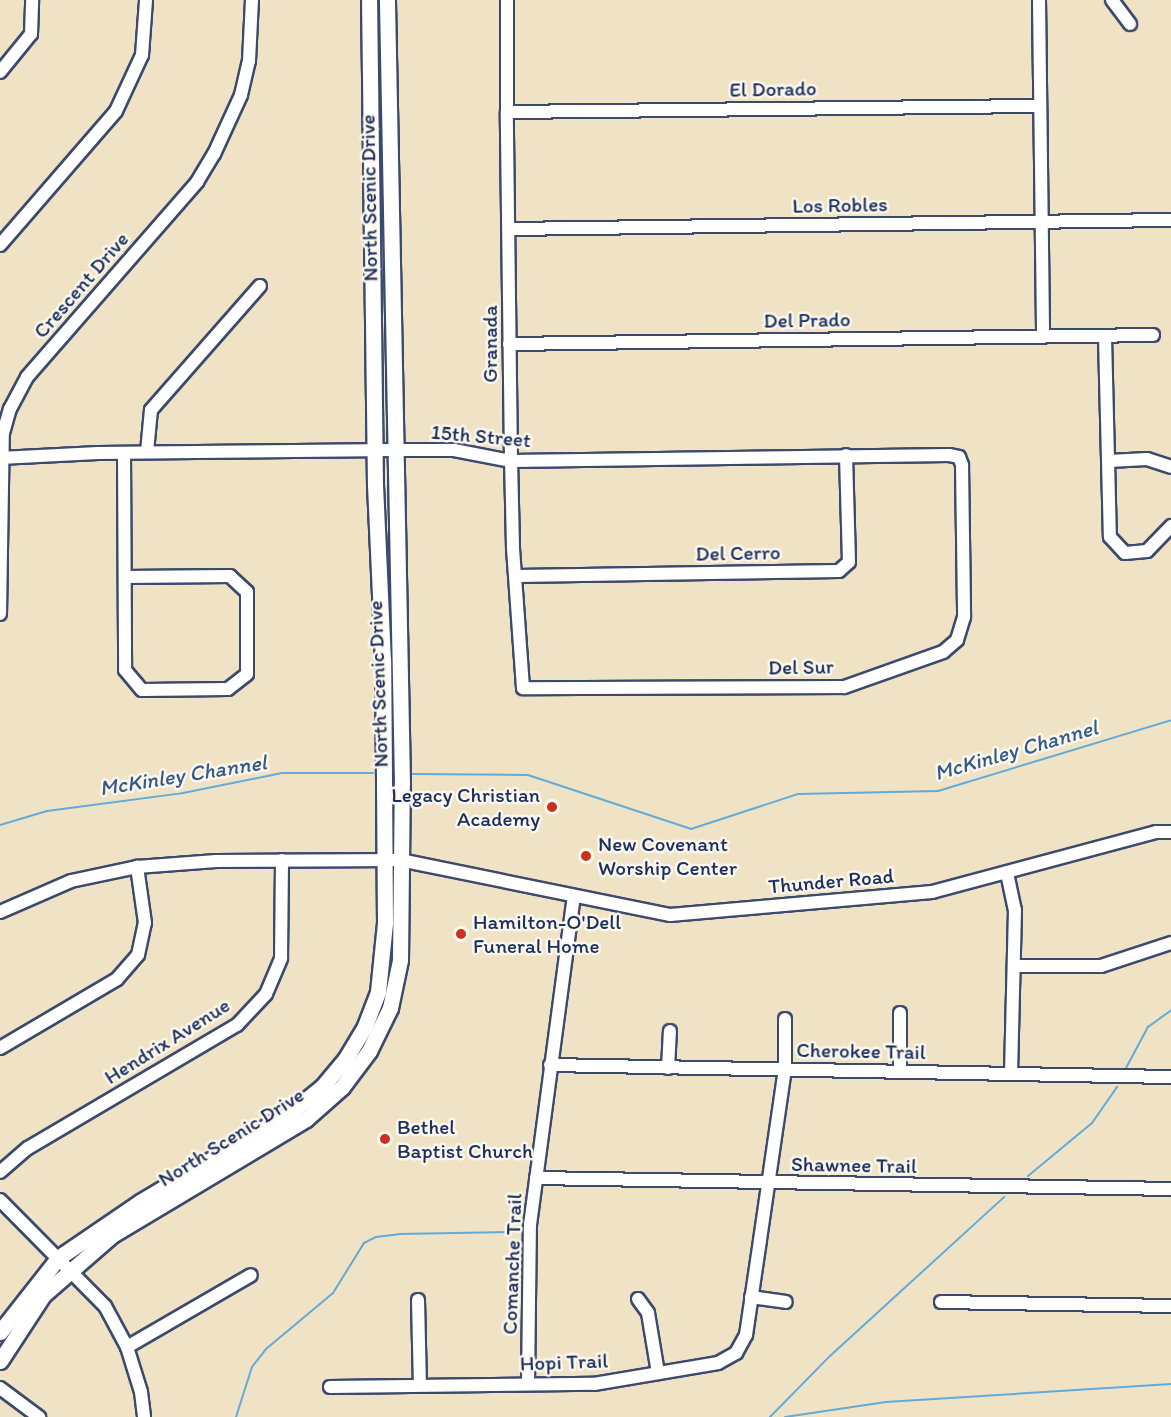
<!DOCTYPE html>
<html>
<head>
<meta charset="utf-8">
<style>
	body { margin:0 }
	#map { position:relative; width:1171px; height:1417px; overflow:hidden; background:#f0e3c5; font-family:Itim,sans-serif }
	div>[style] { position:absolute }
	.stream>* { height:2px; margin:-1px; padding:0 1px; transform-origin:1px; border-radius:1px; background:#60abd9 }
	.roads { filter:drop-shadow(2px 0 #3b4a6d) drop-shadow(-2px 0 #3b4a6d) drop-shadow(0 2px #3b4a6d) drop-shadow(0 -2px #3b4a6d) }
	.minor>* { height:12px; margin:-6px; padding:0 6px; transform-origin:6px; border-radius:6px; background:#fff }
	.major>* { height:15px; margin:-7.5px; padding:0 7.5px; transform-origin:7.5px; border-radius:7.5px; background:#fff }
	.dots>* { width:16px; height:16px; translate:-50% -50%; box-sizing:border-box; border:3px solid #fbf7ec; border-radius:50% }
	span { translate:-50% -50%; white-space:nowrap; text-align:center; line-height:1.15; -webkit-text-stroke:5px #fbf7ec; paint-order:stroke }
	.street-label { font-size:21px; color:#1b2f5e }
	.poi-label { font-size:21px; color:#1b2f5e }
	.right { translate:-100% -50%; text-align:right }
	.left { translate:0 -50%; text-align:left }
	.water-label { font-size:22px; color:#335a89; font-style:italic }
</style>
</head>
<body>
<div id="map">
	<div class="stream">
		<div style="left:413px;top:774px;width:115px;rotate:0.5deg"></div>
		<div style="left:528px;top:775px;width:172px;rotate:18.3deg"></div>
		<div style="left:691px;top:829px;width:113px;rotate:-18.1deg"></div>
		<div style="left:798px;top:794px;width:140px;rotate:-1.2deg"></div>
		<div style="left:938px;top:791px;width:244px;rotate:-16.9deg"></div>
		<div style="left:0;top:825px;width:49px;rotate:-16.6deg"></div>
		<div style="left:47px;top:811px;width:137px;rotate:-7.5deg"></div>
		<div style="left:183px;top:793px;width:101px;rotate:-11.4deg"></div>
		<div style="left:282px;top:773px;width:91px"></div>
		<div style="left:1126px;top:1068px;width:47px;rotate:-61.8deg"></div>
		<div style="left:1148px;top:1027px;width:29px;rotate:-36deg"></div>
		<div style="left:1028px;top:1176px;width:83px;rotate:-39.6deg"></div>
		<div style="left:1092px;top:1123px;width:44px;rotate:-55.2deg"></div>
		<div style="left:236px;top:1417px;width:52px;rotate:-72.3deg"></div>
		<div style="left:252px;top:1367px;width:23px;rotate:-52deg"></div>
		<div style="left:266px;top:1349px;width:87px;rotate:-39.9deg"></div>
		<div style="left:333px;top:1293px;width:59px;rotate:-58.2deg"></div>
		<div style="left:364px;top:1243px;width:13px;rotate:-27deg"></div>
		<div style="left:376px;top:1237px;width:23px;rotate:-7deg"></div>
		<div style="left:399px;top:1234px;width:116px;rotate:-1deg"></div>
		<div style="left:770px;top:1417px;width:86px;rotate:-45.5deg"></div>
		<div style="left:830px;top:1356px;width:236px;rotate:-42.4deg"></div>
		<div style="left:785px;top:1417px;width:102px;rotate:-8.4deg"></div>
		<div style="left:886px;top:1402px;width:286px;rotate:-3.6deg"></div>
	</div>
	<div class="roads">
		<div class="minor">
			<div style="left:1039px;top:0;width:337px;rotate:89.3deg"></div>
			<div style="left:1112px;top:0;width:30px;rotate:53deg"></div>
			<div style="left:0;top:72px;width:49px;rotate:-50.8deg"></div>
			<div style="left:31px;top:34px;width:34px;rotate:-88deg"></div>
			<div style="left:507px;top:112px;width:532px;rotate:-0.65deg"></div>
			<div style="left:509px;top:229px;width:662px;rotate:-0.78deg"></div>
			<div style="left:0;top:245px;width:177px;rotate:-49.1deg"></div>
			<div style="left:116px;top:111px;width:62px;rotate:-65.1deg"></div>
			<div style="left:142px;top:55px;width:55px;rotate:-85.8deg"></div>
			<div style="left:1105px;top:337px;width:200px;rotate:88.6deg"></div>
			<div style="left:1110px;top:537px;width:22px;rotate:47deg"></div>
			<div style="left:1125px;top:553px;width:22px;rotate:-5deg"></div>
			<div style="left:1147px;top:551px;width:35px;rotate:-46deg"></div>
			<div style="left:509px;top:344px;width:644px;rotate:-0.8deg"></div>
			<div style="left:147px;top:452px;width:42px;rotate:-84.6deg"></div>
			<div style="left:151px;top:410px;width:165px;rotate:-48.7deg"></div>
			<div style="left:124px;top:453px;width:217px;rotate:89.7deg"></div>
			<div style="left:125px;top:670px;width:26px;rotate:50deg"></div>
			<div style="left:142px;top:690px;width:86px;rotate:-0.7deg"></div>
			<div style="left:228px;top:689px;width:24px;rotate:-38deg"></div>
			<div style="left:247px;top:674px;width:82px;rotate:-90deg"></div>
			<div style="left:247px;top:592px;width:23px;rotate:-137deg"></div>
			<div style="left:230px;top:576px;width:105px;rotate:179.5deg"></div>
			<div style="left:0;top:458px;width:98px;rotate:-2.9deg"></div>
			<div style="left:98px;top:453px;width:295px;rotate:-0.6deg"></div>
			<div style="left:393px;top:450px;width:61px"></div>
			<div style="left:454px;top:450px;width:58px;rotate:10.9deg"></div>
			<div style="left:511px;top:461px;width:438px;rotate:-0.8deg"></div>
			<div style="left:949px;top:455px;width:10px;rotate:11deg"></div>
			<div style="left:959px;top:457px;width:9px;rotate:69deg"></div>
			<div style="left:962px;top:465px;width:152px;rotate:89.2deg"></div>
			<div style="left:964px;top:617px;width:24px;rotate:107deg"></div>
			<div style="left:957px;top:640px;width:18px;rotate:139deg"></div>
			<div style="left:943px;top:652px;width:105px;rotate:160.5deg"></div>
			<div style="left:844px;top:687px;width:321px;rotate:179.8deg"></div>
			<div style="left:523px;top:688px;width:141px;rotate:-94.1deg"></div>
			<div style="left:513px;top:547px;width:86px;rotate:-91.3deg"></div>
			<div style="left:511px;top:461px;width:349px;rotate:-90.7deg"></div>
			<div style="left:507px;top:112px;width:112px;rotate:-90deg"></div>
			<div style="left:1109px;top:461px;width:38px;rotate:-3deg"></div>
			<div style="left:1147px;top:459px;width:25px;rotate:18deg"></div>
			<div style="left:517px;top:576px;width:322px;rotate:-0.9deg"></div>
			<div style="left:839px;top:571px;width:13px;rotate:-42deg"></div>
			<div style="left:849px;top:562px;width:107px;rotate:-91.6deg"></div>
			<div style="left:0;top:614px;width:181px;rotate:-89.1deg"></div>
			<div style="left:3px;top:433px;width:25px;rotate:-74deg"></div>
			<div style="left:10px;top:409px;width:36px;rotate:-62deg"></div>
			<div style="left:27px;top:377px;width:259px;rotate:-48.9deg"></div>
			<div style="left:197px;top:182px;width:33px;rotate:-59deg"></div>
			<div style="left:214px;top:154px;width:65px;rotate:-65.4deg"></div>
			<div style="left:241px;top:95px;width:35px;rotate:-77deg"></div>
			<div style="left:249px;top:61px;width:61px;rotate:-87.2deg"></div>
			<div style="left:1007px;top:873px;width:38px;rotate:78deg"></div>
			<div style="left:1015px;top:910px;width:163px;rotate:91.4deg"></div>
			<div style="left:0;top:912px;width:77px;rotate:-23.6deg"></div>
			<div style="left:71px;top:881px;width:67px;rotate:-12deg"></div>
			<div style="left:137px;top:867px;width:79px;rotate:-4.3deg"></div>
			<div style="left:216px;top:861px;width:184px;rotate:-0.3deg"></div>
			<div style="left:400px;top:860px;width:276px;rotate:11.5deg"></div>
			<div style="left:670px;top:915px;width:263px;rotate:-5deg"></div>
			<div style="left:932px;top:892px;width:232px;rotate:-15deg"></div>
			<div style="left:1156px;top:832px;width:15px"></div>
			<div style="left:1014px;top:966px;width:87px"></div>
			<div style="left:1101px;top:966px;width:74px;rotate:-18.2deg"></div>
			<div style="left:0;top:1048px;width:136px;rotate:-30.5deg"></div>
			<div style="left:117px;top:979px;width:32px;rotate:-49deg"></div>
			<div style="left:138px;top:955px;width:33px;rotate:-78deg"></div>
			<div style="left:145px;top:923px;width:57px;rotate:-98.1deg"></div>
			<div style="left:550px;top:1065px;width:621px;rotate:1.11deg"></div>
			<div style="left:668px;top:1068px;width:37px;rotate:-87deg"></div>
			<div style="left:900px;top:1071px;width:58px;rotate:-90deg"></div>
			<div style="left:0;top:1172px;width:37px;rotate:-41deg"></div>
			<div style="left:28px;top:1148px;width:243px;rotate:-30.5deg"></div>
			<div style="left:237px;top:1025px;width:42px;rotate:-46.9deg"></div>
			<div style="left:266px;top:994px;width:39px;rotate:-67deg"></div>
			<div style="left:281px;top:958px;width:98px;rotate:-89.4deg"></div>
			<div style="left:536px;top:1178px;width:635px;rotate:0.99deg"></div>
			<div style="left:0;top:1200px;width:149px;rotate:45.3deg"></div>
			<div style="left:105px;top:1306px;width:47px;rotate:61.8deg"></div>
			<div style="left:127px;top:1347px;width:47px;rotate:72.7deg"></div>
			<div style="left:141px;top:1392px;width:25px;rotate:83deg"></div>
			<div style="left:751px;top:1297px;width:35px;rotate:8deg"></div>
			<div style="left:638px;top:1299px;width:17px;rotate:54deg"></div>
			<div style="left:648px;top:1313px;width:61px;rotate:80.5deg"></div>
			<div style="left:418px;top:1300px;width:85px;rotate:88.7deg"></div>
			<div style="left:941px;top:1302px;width:230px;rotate:1deg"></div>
			<div style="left:127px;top:1347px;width:143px;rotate:-30.1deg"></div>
			<div style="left:528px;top:1384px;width:159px;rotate:-89.3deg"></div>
			<div style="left:530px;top:1225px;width:332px;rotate:-82.4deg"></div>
			<div style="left:330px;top:1387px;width:264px;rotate:-0.7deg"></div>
			<div style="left:594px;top:1384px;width:126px;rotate:-9.6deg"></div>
			<div style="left:718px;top:1363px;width:21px;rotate:-29deg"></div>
			<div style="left:736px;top:1353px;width:21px;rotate:-61deg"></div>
			<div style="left:746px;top:1335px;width:96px;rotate:-81.6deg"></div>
			<div style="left:760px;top:1240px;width:173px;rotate:-81.7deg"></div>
			<div style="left:785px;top:1069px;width:50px;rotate:-90deg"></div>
			<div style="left:0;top:1388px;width:49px;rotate:36.6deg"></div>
		</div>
		<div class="major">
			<div style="left:0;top:1332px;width:94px;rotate:-51.9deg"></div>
			<div style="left:58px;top:1258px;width:99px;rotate:-34.3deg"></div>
			<div style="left:140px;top:1202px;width:176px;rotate:-30.8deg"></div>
			<div style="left:291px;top:1112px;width:40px;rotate:-39deg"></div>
			<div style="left:322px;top:1087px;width:38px;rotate:-50deg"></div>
			<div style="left:346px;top:1058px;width:37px;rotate:-59deg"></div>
			<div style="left:365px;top:1026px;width:36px;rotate:-69deg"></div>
			<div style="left:378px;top:992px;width:69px;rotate:-84.2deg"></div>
			<div style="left:385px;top:923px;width:262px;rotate:-90.4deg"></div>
			<div style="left:383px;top:661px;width:175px;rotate:-92.6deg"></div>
			<div style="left:375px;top:486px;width:486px;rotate:-90.7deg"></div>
			<div style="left:0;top:1361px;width:79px;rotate:-56.9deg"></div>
			<div style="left:43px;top:1295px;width:91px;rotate:-41deg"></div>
			<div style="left:112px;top:1235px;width:226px;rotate:-30.9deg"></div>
			<div style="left:306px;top:1119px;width:48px;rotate:-41.6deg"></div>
			<div style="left:342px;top:1087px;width:45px;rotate:-53.1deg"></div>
			<div style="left:369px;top:1051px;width:48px;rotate:-64deg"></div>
			<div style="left:390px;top:1008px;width:49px;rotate:-78.2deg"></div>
			<div style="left:400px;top:960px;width:177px;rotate:-89.4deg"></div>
			<div style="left:402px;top:783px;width:783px;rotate:-91.1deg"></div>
		</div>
	</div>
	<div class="dots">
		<div style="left:552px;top:807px;background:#c8321e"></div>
		<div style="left:586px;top:856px;background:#c8321e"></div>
		<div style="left:461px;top:934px;background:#c8321e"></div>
		<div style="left:385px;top:1139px;background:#c8321e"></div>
	</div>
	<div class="street-label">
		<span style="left:773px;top:89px;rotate:-1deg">El Dorado</span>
		<span style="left:369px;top:198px;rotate:-91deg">North Scenic Drive</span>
		<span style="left:840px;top:205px;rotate:-1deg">Los Robles</span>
		<span style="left:81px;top:285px;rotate:-49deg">Crescent Drive</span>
		<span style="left:807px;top:320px;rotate:-1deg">Del Prado</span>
		<span style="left:490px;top:344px;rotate:-90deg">Granada</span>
		<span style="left:481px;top:436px;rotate:5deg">15th Street</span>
		<span style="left:738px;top:553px;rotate:-1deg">Del Cerro</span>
		<span style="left:801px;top:667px;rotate:-1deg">Del Sur</span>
		<span style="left:378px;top:684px;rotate:-92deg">North Scenic Drive</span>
		<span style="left:831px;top:881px;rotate:-5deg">Thunder Road</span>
		<span style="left:167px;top:1041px;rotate:-32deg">Hendrix Avenue</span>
		<span style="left:861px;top:1051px;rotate:1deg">Cherokee Trail</span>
		<span style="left:231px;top:1137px;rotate:-32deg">North Scenic Drive</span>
		<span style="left:854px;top:1165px;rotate:1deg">Shawnee Trail</span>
		<span style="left:512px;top:1264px;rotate:-88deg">Comanche Trail</span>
		<span style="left:564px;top:1362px;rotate:-2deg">Hopi Trail</span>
	</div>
	<div class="poi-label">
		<span class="right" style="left:540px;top:807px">Legacy Christian<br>Academy</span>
		<span class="left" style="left:598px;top:856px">New Covenant<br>Worship Center</span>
		<span class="left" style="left:473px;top:934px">Hamilton-O'Dell<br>Funeral Home</span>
		<span class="left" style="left:397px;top:1139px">Bethel<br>Baptist Church</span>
	</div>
	<div class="water-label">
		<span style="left:1016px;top:750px;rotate:-16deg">McKinley Channel</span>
		<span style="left:183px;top:775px;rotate:-9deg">McKinley Channel</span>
	</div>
</div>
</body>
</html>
